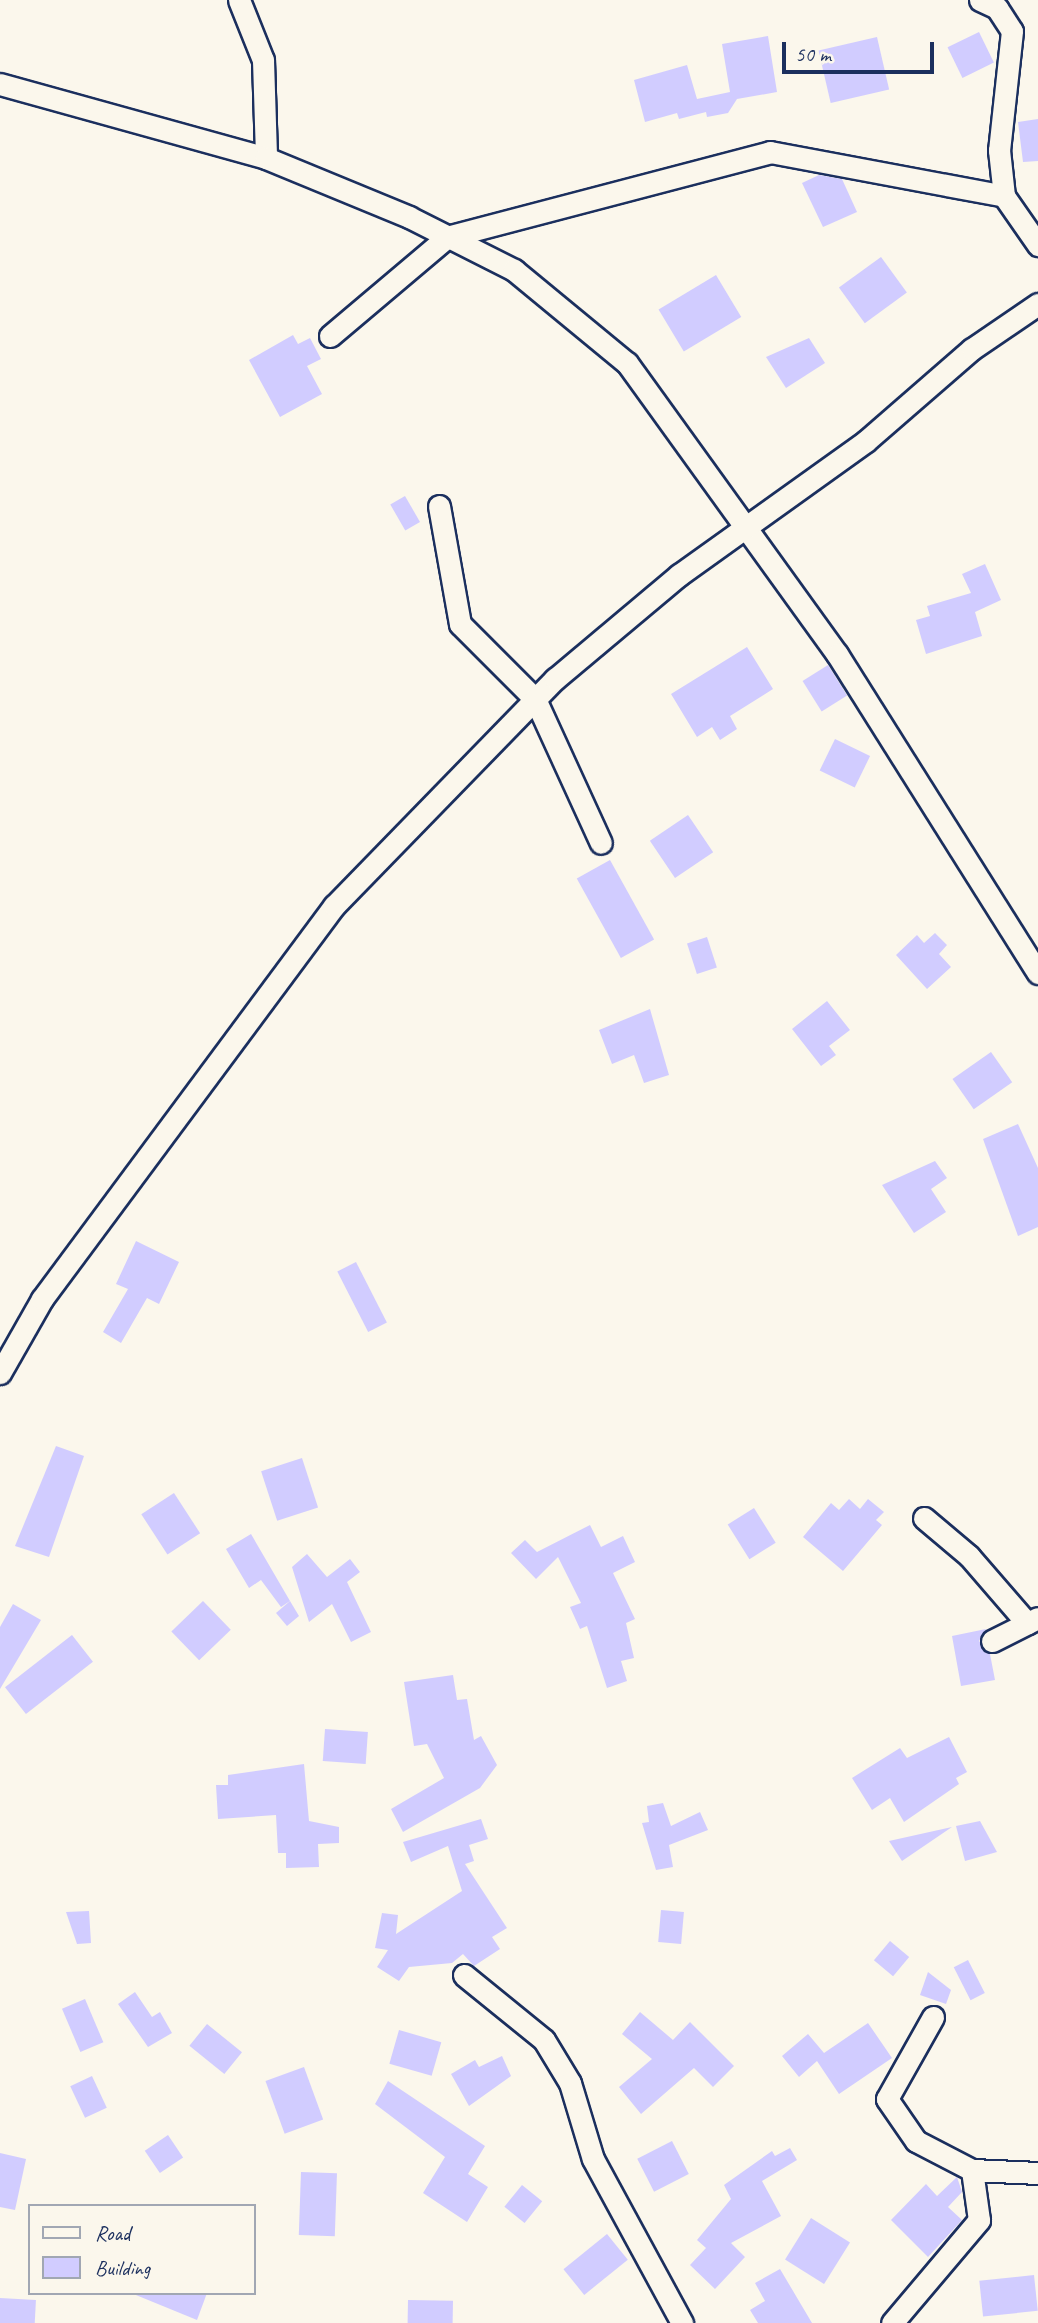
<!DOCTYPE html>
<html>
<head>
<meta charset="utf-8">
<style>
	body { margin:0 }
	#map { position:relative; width:1038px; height:2323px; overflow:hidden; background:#fbf7ec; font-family:Caveat,sans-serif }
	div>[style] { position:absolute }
	.building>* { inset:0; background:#d1ccff; transform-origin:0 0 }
	.roads { filter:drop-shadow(2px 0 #1b2f5e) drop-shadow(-2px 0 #1b2f5e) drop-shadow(0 2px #1b2f5e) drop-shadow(0 -2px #1b2f5e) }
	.minor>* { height:21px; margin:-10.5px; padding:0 10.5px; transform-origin:10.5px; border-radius:10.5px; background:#fbf7ec }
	span { translate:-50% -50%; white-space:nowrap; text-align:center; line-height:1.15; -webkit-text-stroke:6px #fbf7ec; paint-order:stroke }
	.legend { position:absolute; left:28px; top:2204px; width:228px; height:91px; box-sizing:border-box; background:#fbf7ec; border:2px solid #a1a7b3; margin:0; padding:9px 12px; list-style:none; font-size:21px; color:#1b2f5e }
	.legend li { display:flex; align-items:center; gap:14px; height:35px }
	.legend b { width:35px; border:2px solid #a1a7b3 }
	.scale { position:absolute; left:782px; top:42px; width:152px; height:32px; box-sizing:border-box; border:4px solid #1b2f5e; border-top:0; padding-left:9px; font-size:21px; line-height:24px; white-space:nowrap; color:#1b2f5e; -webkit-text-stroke:5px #fbf7ec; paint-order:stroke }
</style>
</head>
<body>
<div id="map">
	<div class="building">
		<div style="left:979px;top:32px;width:34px;height:35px;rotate:64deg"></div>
		<div style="clip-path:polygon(768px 36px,777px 92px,737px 99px,728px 113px,707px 117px,706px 112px,679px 119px,677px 113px,645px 122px,634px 80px,687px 65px,697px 99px,730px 92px,722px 44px)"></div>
		<div style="left:877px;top:37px;width:54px;height:60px;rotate:77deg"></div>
		<div style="clip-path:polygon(1038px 119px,1038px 161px,1023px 162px,1018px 122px)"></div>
		<div style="clip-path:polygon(819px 175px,842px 179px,857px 212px,823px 227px,802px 183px)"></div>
		<div style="left:881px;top:257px;width:44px;height:52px;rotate:54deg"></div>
		<div style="left:716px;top:275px;width:49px;height:67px;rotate:59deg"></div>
		<div style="clip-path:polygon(293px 335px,298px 344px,310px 338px,321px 359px,307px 366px,322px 394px,280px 417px,249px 360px)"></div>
		<div style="clip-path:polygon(809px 338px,825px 363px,786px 388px,766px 357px)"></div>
		<div style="left:405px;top:496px;width:30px;height:17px;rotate:60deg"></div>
		<div style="clip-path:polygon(985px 564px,1001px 600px,975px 612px,982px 636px,926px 654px,916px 620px,930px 616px,927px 606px,971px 593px,962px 574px)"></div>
		<div style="clip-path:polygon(747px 647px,773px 689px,730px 716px,737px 729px,720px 740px,712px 727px,697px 737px,671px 694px)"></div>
		<div style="left:828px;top:665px;width:36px;height:30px;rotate:58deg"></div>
		<div style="left:835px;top:739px;width:39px;height:35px;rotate:26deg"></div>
		<div style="left:688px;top:815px;width:45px;height:46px;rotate:56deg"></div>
		<div style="left:610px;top:860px;width:91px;height:38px;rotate:61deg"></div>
		<div style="clip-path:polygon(935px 933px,947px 945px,939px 954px,951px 967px,927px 989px,896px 955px,917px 935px,924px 943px)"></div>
		<div style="left:707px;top:937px;width:32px;height:21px;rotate:72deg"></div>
		<div style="clip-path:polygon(827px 1001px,850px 1030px,829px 1046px,836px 1055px,821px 1066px,792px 1029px)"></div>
		<div style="clip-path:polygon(650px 1009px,669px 1075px,644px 1083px,634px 1055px,612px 1064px,599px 1030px)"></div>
		<div style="left:991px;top:1052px;width:37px;height:47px;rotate:55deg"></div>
		<div style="clip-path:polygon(1018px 1124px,1038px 1168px,1038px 1227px,1018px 1236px,983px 1139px)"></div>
		<div style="clip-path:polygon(935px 1161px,947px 1178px,931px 1189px,946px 1212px,914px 1233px,882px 1185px)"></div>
		<div style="clip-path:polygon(136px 1241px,179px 1262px,159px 1304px,147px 1298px,121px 1343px,103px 1332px,128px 1289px,116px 1284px)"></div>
		<div style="left:356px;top:1262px;width:68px;height:21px;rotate:63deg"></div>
		<div style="clip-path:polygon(56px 1446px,84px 1456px,49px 1557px,15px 1546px)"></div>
		<div style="left:302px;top:1458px;width:52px;height:43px;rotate:72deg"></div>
		<div style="left:174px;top:1493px;width:48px;height:39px;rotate:57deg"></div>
		<div style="clip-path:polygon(849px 1499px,860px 1509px,868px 1499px,884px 1512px,876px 1520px,882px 1525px,843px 1571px,803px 1537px,831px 1503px,839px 1510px)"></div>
		<div style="left:754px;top:1508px;width:41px;height:31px;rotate:58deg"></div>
		<div style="clip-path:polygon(590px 1525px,601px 1547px,623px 1536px,635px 1562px,613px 1573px,635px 1619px,626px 1623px,634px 1658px,621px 1661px,627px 1681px,607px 1688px,587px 1626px,580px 1629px,570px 1607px,581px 1603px,558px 1557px,536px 1579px,511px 1553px,525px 1540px,537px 1552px)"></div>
		<div style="clip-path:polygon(251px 1534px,290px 1601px,281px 1607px,261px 1580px,249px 1588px,226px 1549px)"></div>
		<div style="clip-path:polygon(307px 1554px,327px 1577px,350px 1559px,360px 1572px,347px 1582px,371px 1632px,351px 1642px,332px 1604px,309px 1622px,292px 1567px)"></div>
		<div style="left:203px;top:1601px;width:40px;height:44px;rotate:46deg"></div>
		<div style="clip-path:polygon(290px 1601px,299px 1616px,287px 1626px,276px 1613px)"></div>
		<div style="clip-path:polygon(13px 1604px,41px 1620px,0 1689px,0 1627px)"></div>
		<div style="clip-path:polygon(986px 1629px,979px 1641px,990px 1654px,995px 1680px,961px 1686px,952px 1636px)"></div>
		<div style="left:72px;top:1635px;width:34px;height:85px;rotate:52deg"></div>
		<div style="clip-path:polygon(453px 1675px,457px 1700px,467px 1699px,474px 1740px,481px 1736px,497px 1765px,480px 1788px,403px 1832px,391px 1809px,444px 1778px,427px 1744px,414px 1746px,404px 1682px)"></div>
		<div style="left:325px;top:1729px;width:43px;height:32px;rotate:4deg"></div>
		<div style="clip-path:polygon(949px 1737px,967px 1772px,956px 1778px,959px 1784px,904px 1822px,890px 1798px,872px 1810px,852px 1778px,900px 1748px,907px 1758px)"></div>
		<div style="clip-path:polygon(304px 1764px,309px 1821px,339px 1827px,339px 1843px,318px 1844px,319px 1867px,286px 1868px,286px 1853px,278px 1853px,276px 1815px,218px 1819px,216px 1785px,228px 1785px,228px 1775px)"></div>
		<div style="clip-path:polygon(663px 1803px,671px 1826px,700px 1812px,708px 1830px,669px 1845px,673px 1867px,656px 1870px,642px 1823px,649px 1822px,647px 1806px)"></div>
		<div style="clip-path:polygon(481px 1819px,488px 1839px,469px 1845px,474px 1861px,465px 1864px,507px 1928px,492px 1937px,500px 1949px,474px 1966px,463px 1954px,452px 1963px,409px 1967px,399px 1981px,377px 1967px,388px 1950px,375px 1948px,382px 1913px,398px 1915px,396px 1934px,462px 1891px,448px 1846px,411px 1862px,403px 1842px)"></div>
		<div style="clip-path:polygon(980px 1821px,997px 1852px,965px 1861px,956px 1826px)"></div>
		<div style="clip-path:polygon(952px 1827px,902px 1861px,889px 1841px)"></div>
		<div style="left:661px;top:1910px;width:23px;height:32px;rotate:5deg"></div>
		<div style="clip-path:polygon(89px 1911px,91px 1943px,77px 1944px,66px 1912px)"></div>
		<div style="left:890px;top:1941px;width:25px;height:25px;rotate:40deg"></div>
		<div style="left:968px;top:1960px;width:37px;height:16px;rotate:63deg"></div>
		<div style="clip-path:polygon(928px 1972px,951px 1990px,946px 2004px,920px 1995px)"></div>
		<div style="clip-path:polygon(135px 1992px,152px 2017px,160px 2012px,172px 2033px,148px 2047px,118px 2004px)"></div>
		<div style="left:85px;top:1999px;width:47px;height:25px;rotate:67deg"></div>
		<div style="clip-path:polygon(640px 2012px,673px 2040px,690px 2022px,734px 2066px,713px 2087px,694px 2068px,641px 2114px,619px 2087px,652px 2059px,622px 2034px)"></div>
		<div style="clip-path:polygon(868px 2023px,892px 2058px,839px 2094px,817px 2061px,799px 2077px,782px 2056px,808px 2034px,824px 2053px)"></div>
		<div style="left:207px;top:2024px;width:45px;height:28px;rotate:39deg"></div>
		<div style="left:399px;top:2030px;width:44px;height:35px;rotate:16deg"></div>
		<div style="clip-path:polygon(502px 2056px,511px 2076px,469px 2106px,451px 2074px,475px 2060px,479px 2067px)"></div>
		<div style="left:304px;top:2067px;width:56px;height:41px;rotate:70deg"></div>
		<div style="left:92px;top:2076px;width:35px;height:24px;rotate:65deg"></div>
		<div style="clip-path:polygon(388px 2081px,485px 2146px,468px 2174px,488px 2187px,467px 2222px,423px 2193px,445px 2157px,375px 2104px)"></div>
		<div style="left:168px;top:2135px;width:27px;height:28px;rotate:56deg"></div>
		<div style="left:672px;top:2141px;width:37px;height:39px;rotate:63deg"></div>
		<div style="clip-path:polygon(790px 2148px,797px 2160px,762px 2181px,781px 2216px,731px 2243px,745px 2257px,715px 2289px,690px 2265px,706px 2248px,697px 2240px,731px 2199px,724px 2185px,772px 2151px,775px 2156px)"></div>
		<div style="clip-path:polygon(0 2153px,26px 2159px,15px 2210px,0 2207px)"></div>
		<div style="left:301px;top:2172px;width:36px;height:63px;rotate:2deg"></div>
		<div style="clip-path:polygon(957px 2177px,962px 2192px,948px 2207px,962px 2220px,928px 2257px,891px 2220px,926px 2184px,937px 2196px)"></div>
		<div style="left:522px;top:2185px;width:26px;height:28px;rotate:39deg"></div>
		<div style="left:811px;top:2218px;width:46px;height:49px;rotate:32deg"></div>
		<div style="left:607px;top:2234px;width:33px;height:56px;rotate:51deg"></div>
		<div style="clip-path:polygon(780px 2269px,812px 2323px,758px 2323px,750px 2310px,765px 2301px,755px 2283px)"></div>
		<div style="left:1034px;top:2275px;width:36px;height:55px;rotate:84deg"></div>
		<div style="clip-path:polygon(131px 2293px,207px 2293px,197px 2320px)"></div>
		<div style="left:0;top:2298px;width:36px;height:25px;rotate:3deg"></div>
		<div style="left:408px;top:2300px;width:45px;height:23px;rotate:1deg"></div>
	</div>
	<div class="roads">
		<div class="minor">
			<div style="left:239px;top:0;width:65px;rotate:68.2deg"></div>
			<div style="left:263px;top:60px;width:98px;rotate:88.2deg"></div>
			<div style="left:980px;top:0;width:19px;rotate:25deg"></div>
			<div style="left:997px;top:8px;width:27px;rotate:57deg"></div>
			<div style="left:1012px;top:31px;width:120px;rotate:96.2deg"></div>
			<div style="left:999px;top:150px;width:46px;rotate:83.8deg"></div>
			<div style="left:1004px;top:196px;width:60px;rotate:55.2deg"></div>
			<div style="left:0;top:84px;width:276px;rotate:15.5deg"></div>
			<div style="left:266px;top:158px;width:155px;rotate:22.4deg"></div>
			<div style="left:409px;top:217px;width:118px;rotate:26.8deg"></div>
			<div style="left:514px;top:270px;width:146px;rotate:39.5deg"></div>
			<div style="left:627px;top:363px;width:359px;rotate:54.2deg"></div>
			<div style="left:837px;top:654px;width:377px;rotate:57.8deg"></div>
			<div style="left:330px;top:336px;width:153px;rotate:-40.2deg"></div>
			<div style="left:447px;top:237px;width:334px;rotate:-14.7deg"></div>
			<div style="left:770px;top:152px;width:238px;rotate:10.6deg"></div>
			<div style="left:439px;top:506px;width:120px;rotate:79.9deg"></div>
			<div style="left:460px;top:624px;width:106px;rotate:45deg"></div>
			<div style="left:535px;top:699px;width:158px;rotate:65.4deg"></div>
			<div style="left:0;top:1373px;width:85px;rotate:-60.4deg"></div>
			<div style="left:42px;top:1299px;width:490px;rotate:-53.4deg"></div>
			<div style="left:334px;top:906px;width:317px;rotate:-45.8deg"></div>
			<div style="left:555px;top:679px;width:162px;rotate:-40deg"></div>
			<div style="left:679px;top:575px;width:230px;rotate:-35.6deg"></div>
			<div style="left:866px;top:441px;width:140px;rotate:-41deg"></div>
			<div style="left:972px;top:349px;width:80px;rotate:-34.3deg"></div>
			<div style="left:924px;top:1518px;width:59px;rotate:40.2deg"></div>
			<div style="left:969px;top:1556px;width:89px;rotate:49.1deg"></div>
			<div style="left:992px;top:1641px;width:51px;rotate:-26.6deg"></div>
			<div style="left:464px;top:1975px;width:103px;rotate:39.1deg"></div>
			<div style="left:544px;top:2040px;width:50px;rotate:58.8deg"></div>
			<div style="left:570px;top:2083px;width:79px;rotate:73.2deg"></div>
			<div style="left:593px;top:2159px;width:187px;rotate:61.5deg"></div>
			<div style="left:933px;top:2017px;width:94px;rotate:119.3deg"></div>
			<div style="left:887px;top:2099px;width:51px;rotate:55.4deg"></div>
			<div style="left:916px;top:2141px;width:63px;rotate:27.4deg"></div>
			<div style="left:892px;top:2323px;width:135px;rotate:-49.8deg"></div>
			<div style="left:979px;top:2220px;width:50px;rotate:-98deg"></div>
			<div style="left:972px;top:2170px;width:66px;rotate:2.6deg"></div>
		</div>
	</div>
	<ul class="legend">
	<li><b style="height:9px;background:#fbf7ec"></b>Road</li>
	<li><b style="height:19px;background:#d1ccff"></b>Building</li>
	</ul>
	<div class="scale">50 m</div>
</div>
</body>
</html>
